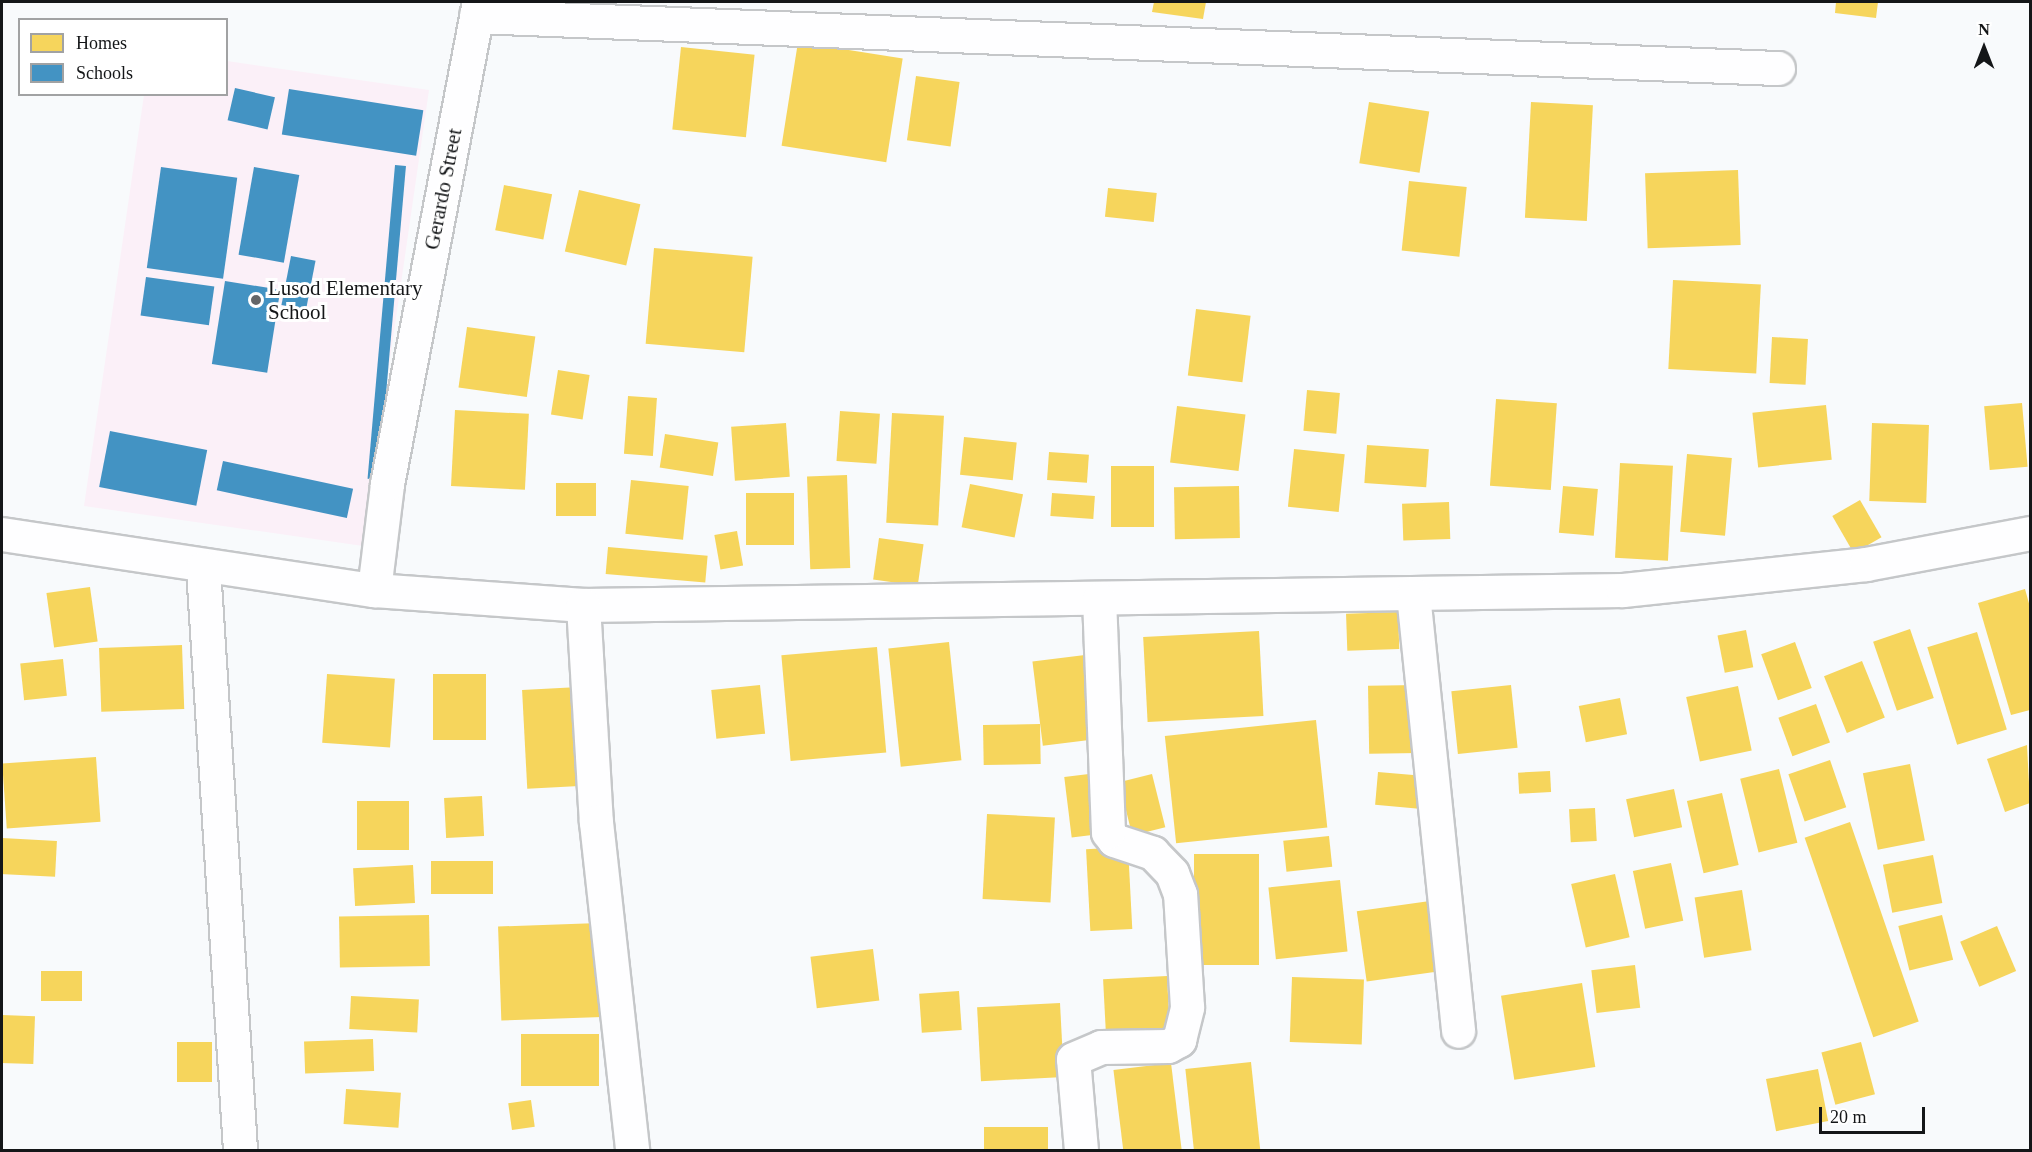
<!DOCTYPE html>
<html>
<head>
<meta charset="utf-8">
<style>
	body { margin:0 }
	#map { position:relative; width:2032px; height:1152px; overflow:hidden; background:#f8fafc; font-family:Georgia,serif }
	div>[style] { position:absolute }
	.education>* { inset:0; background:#fbf0f8 }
	.homes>* { inset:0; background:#f6d55c; transform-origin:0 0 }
	.schools>* { inset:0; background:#4393c3; transform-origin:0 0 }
	.roads { filter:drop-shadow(2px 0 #c5c7c9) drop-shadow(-2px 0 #c5c7c9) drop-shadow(0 2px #c5c7c9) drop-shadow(0 -2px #c5c7c9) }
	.minor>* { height:33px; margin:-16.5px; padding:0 16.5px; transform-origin:16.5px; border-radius:16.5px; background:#fefeff }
	.dots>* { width:16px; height:16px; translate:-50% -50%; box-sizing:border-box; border:3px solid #fff; border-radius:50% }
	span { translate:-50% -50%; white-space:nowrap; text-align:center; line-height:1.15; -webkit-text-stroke:6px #fff; paint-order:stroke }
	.street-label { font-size:21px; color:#141618 }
	.poi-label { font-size:21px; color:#141618 }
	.left { translate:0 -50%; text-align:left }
	.frame { position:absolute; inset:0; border:3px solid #141618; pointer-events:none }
	.legend { position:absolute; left:18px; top:18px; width:210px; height:78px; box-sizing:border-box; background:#fff; border:2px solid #a1a2a3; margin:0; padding:8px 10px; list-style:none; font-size:18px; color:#141618 }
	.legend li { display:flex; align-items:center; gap:12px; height:30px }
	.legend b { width:30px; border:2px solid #a1a2a3 }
	.north { position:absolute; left:1954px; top:18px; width:60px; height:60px; -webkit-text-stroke:4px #fff; paint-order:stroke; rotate:0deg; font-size:16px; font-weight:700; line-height:24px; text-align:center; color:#141618 }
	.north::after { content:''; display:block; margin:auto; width:21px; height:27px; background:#141618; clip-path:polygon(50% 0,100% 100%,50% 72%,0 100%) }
	.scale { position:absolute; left:1819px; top:1107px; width:106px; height:27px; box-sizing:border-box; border:3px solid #141618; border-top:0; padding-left:8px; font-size:18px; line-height:21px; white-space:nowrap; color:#141618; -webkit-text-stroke:4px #fff; paint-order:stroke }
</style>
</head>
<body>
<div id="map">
	<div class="education">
		<div style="clip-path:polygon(227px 61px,429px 90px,363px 546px,84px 506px,144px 95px,226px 94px)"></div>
	</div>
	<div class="homes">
		<div style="clip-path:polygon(1154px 2px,1206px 2px,1203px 19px,1152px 12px)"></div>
		<div style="clip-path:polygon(1836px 2px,1878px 2px,1876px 18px,1835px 13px)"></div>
		<div style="left:798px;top:42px;width:106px;height:105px;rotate:9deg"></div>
		<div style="left:681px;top:47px;width:74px;height:83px;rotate:6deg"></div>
		<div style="left:916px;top:76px;width:44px;height:65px;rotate:8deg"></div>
		<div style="left:1369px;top:102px;width:61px;height:62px;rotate:9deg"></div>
		<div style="left:1531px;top:102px;width:62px;height:116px;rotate:3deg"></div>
		<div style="left:1738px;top:170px;width:75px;height:93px;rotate:88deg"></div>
		<div style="left:1409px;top:181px;width:58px;height:70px;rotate:6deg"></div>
		<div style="left:504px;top:185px;width:49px;height:46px;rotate:11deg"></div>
		<div style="left:1108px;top:188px;width:49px;height:29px;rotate:6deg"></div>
		<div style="left:579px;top:190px;width:63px;height:63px;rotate:13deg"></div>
		<div style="left:654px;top:248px;width:99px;height:96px;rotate:5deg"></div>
		<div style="left:1673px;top:280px;width:88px;height:89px;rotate:3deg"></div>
		<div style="left:1196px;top:309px;width:55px;height:67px;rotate:7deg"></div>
		<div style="left:467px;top:327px;width:69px;height:61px;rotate:8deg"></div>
		<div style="left:1772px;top:337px;width:36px;height:46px;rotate:3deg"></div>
		<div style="left:558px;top:370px;width:32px;height:45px;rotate:9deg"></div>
		<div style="left:1307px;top:390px;width:33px;height:41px;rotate:5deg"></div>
		<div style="left:628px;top:396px;width:29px;height:58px;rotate:4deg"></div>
		<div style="left:1496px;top:399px;width:61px;height:87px;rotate:4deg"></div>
		<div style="left:2022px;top:403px;width:64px;height:38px;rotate:85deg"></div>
		<div style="left:1826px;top:405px;width:55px;height:74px;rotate:84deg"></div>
		<div style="left:1177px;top:406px;width:69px;height:57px;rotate:7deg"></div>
		<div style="left:455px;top:410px;width:74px;height:76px;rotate:3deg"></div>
		<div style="left:840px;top:411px;width:40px;height:50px;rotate:4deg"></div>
		<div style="left:892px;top:413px;width:52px;height:110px;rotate:3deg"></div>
		<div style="left:786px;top:423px;width:54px;height:55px;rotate:86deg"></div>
		<div style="left:1872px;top:423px;width:57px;height:78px;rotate:2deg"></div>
		<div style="left:665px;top:434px;width:54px;height:34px;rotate:9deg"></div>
		<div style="left:964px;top:437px;width:53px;height:38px;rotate:6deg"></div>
		<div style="left:1367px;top:445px;width:62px;height:38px;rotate:4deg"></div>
		<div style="left:1294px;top:449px;width:51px;height:58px;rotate:6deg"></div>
		<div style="left:1049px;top:452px;width:40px;height:28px;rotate:4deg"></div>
		<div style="left:1687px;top:454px;width:45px;height:78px;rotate:5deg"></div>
		<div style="left:1620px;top:463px;width:53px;height:95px;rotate:3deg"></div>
		<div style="left:1111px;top:466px;width:43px;height:61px"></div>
		<div style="left:847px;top:475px;width:93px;height:40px;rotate:88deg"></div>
		<div style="left:631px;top:480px;width:58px;height:54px;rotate:6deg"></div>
		<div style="left:556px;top:483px;width:40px;height:33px"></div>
		<div style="left:970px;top:484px;width:54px;height:44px;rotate:11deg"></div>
		<div style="left:1239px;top:486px;width:52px;height:65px;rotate:89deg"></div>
		<div style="left:1563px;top:486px;width:35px;height:47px;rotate:5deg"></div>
		<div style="left:746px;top:493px;width:48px;height:52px"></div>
		<div style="left:1052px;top:493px;width:43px;height:23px;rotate:4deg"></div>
		<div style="left:1860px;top:500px;width:43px;height:32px;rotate:60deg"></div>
		<div style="left:1449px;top:502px;width:37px;height:47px;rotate:88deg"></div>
		<div style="left:737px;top:531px;width:35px;height:23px;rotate:80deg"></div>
		<div style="left:879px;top:538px;width:45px;height:42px;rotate:8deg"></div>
		<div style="left:608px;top:547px;width:100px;height:27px;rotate:5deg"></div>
		<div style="left:90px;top:587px;width:55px;height:44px;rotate:82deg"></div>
		<div style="clip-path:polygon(2025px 589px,2030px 607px,2030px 710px,2011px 715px,1978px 603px)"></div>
		<div style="left:1398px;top:612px;width:37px;height:52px;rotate:88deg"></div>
		<div style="left:1910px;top:629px;width:73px;height:39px;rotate:71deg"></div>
		<div style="left:1746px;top:630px;width:38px;height:29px;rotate:79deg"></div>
		<div style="left:1259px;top:631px;width:85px;height:116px;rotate:87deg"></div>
		<div style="left:1977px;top:632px;width:102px;height:52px;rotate:73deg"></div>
		<div style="left:949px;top:642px;width:119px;height:61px;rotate:84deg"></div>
		<div style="left:1795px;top:642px;width:49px;height:36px;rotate:70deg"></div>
		<div style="left:182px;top:645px;width:64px;height:83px;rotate:88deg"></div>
		<div style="left:877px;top:647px;width:106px;height:96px;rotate:85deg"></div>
		<div style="left:1093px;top:654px;width:85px;height:61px;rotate:83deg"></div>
		<div style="left:63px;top:659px;width:37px;height:43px;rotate:84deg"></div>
		<div style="left:1862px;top:661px;width:61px;height:41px;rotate:68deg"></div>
		<div style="left:327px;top:674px;width:68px;height:69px;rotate:4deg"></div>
		<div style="left:433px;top:674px;width:53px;height:66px"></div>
		<div style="left:760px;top:685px;width:49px;height:49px;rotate:84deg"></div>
		<div style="left:1418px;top:685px;width:68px;height:50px;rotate:89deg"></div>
		<div style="left:1511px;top:685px;width:63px;height:60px;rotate:84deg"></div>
		<div style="left:1738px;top:686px;width:66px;height:53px;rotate:78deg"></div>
		<div style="left:579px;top:687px;width:99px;height:57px;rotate:87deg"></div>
		<div style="left:1620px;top:698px;width:37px;height:42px;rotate:79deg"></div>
		<div style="left:1816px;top:704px;width:41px;height:40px;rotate:70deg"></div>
		<div style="left:1316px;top:720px;width:108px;height:152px;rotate:84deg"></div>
		<div style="left:1040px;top:724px;width:40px;height:57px;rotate:89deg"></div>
		<div style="clip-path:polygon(2027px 745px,2030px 803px,2005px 812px,1987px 759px)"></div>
		<div style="left:96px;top:757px;width:65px;height:94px;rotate:86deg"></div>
		<div style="left:1830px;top:760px;width:50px;height:44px;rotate:71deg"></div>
		<div style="left:1910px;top:764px;width:78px;height:48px;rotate:79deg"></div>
		<div style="left:1779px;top:769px;width:76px;height:40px;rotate:76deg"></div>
		<div style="left:1550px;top:771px;width:21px;height:32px;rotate:87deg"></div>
		<div style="left:1378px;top:772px;width:44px;height:33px;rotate:5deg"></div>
		<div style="left:1097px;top:773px;width:61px;height:33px;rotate:83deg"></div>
		<div style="left:1152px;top:774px;width:55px;height:34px;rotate:76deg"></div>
		<div style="left:1674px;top:789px;width:39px;height:49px;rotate:78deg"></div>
		<div style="left:1722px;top:793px;width:74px;height:36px;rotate:77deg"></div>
		<div style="left:482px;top:796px;width:40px;height:38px;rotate:87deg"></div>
		<div style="left:357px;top:801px;width:52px;height:49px"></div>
		<div style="left:1595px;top:808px;width:33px;height:26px;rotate:87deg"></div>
		<div style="left:987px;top:814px;width:68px;height:85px;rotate:3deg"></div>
		<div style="left:1850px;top:822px;width:211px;height:48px;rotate:71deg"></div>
		<div style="left:1329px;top:836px;width:31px;height:46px;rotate:84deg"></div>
		<div style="left:2px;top:838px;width:55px;height:36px;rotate:3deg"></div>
		<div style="left:1128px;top:847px;width:82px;height:42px;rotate:87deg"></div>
		<div style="left:1194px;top:854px;width:65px;height:111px"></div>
		<div style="left:1933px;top:855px;width:49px;height:51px;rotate:79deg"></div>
		<div style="left:493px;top:861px;width:33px;height:62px;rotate:90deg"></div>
		<div style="left:1671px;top:863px;width:59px;height:39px;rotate:78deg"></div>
		<div style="left:413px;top:865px;width:38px;height:60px;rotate:87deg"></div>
		<div style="left:1615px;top:874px;width:65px;height:45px;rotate:77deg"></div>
		<div style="left:1340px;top:880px;width:72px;height:72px;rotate:84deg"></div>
		<div style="left:1742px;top:890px;width:61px;height:48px;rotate:81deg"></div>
		<div style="left:1437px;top:900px;width:71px;height:81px;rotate:82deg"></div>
		<div style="left:429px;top:915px;width:51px;height:90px;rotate:89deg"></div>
		<div style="left:1942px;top:915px;width:46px;height:45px;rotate:76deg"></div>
		<div style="left:599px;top:923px;width:94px;height:101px;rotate:88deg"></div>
		<div style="left:1997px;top:926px;width:49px;height:40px;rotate:67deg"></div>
		<div style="left:873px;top:949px;width:52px;height:63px;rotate:83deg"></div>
		<div style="left:1635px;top:965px;width:43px;height:44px;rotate:83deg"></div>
		<div style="left:41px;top:971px;width:41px;height:30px"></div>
		<div style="left:1167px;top:976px;width:64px;height:64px;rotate:87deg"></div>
		<div style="left:1292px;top:977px;width:72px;height:65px;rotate:2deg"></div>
		<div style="left:1582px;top:983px;width:85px;height:82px;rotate:81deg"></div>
		<div style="left:959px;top:991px;width:39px;height:40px;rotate:86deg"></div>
		<div style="left:351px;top:996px;width:68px;height:33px;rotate:3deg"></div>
		<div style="left:1060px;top:1003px;width:74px;height:83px;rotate:87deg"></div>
		<div style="left:2px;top:1015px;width:33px;height:48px;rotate:2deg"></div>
		<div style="left:521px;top:1034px;width:78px;height:52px"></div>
		<div style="left:373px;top:1039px;width:32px;height:69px;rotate:88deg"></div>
		<div style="left:177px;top:1042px;width:35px;height:40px"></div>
		<div style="left:1861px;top:1042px;width:54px;height:41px;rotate:75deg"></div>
		<div style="left:1251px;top:1062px;width:89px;height:66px;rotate:84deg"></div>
		<div style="left:1171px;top:1063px;width:88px;height:58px;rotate:83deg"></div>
		<div style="left:1818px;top:1069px;width:53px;height:53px;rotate:79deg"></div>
		<div style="left:346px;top:1089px;width:55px;height:35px;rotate:4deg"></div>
		<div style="left:531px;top:1100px;width:27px;height:23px;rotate:82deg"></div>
		<div style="left:984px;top:1127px;width:64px;height:23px"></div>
	</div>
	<div class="schools">
		<div style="left:235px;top:88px;width:41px;height:33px;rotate:13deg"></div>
		<div style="left:289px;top:89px;width:136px;height:46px;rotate:9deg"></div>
		<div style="left:395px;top:165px;width:11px;height:315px;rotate:5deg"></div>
		<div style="left:161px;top:167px;width:77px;height:102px;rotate:8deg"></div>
		<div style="left:254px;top:167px;width:46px;height:89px;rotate:10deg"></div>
		<div style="left:291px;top:256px;width:25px;height:50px;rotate:11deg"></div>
		<div style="left:146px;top:277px;width:69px;height:39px;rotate:8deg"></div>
		<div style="left:225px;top:281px;width:56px;height:84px;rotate:9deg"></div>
		<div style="left:110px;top:431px;width:99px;height:57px;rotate:11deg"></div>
		<div style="left:223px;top:461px;width:133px;height:30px;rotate:12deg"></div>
	</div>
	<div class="roads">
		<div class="minor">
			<div style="left:476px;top:16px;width:1303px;rotate:2.29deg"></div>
			<div style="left:2px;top:534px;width:376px;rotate:8.6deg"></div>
			<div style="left:374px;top:590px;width:210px;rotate:4.1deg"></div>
			<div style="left:583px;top:605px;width:1040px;rotate:-0.83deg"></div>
			<div style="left:1623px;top:590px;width:244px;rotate:-6.1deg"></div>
			<div style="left:1866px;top:564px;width:167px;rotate:-10.7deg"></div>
			<div style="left:203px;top:568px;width:583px;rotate:86.36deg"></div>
			<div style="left:374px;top:590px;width:107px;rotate:-83deg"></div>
			<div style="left:387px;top:484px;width:491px;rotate:-79.2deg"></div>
			<div style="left:1413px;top:594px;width:439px;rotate:84.1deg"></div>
			<div style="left:583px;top:605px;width:217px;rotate:86.6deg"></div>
			<div style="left:596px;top:822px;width:330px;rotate:83.7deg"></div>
			<div style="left:1081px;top:1150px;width:91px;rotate:-95deg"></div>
			<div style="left:1073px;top:1059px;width:30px;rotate:-23deg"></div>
			<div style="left:1101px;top:1047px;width:67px;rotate:-0.9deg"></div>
			<div style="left:1168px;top:1046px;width:13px;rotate:-29deg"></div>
			<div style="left:1179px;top:1040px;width:34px;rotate:-76deg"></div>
			<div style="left:1187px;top:1007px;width:113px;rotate:-93.5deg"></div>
			<div style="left:1180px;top:894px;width:22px;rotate:-111deg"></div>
			<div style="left:1172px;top:873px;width:28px;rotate:-134deg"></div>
			<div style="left:1153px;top:853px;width:41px;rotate:-161.6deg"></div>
			<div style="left:1114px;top:840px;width:10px;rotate:-127deg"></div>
			<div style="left:1108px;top:832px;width:233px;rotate:-92.2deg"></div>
		</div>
	</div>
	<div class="dots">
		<div style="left:256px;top:300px;background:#646668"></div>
	</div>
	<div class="street-label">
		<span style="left:443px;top:189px;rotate:-79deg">Gerardo Street</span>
	</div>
	<div class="poi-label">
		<span class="left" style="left:268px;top:300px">Lusod Elementary<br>School</span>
	</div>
	<div class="frame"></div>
	<ul class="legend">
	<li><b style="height:16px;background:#f6d55c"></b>Homes</li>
	<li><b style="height:16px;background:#4393c3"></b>Schools</li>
	</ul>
	<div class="north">N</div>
	<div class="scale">20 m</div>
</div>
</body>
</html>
